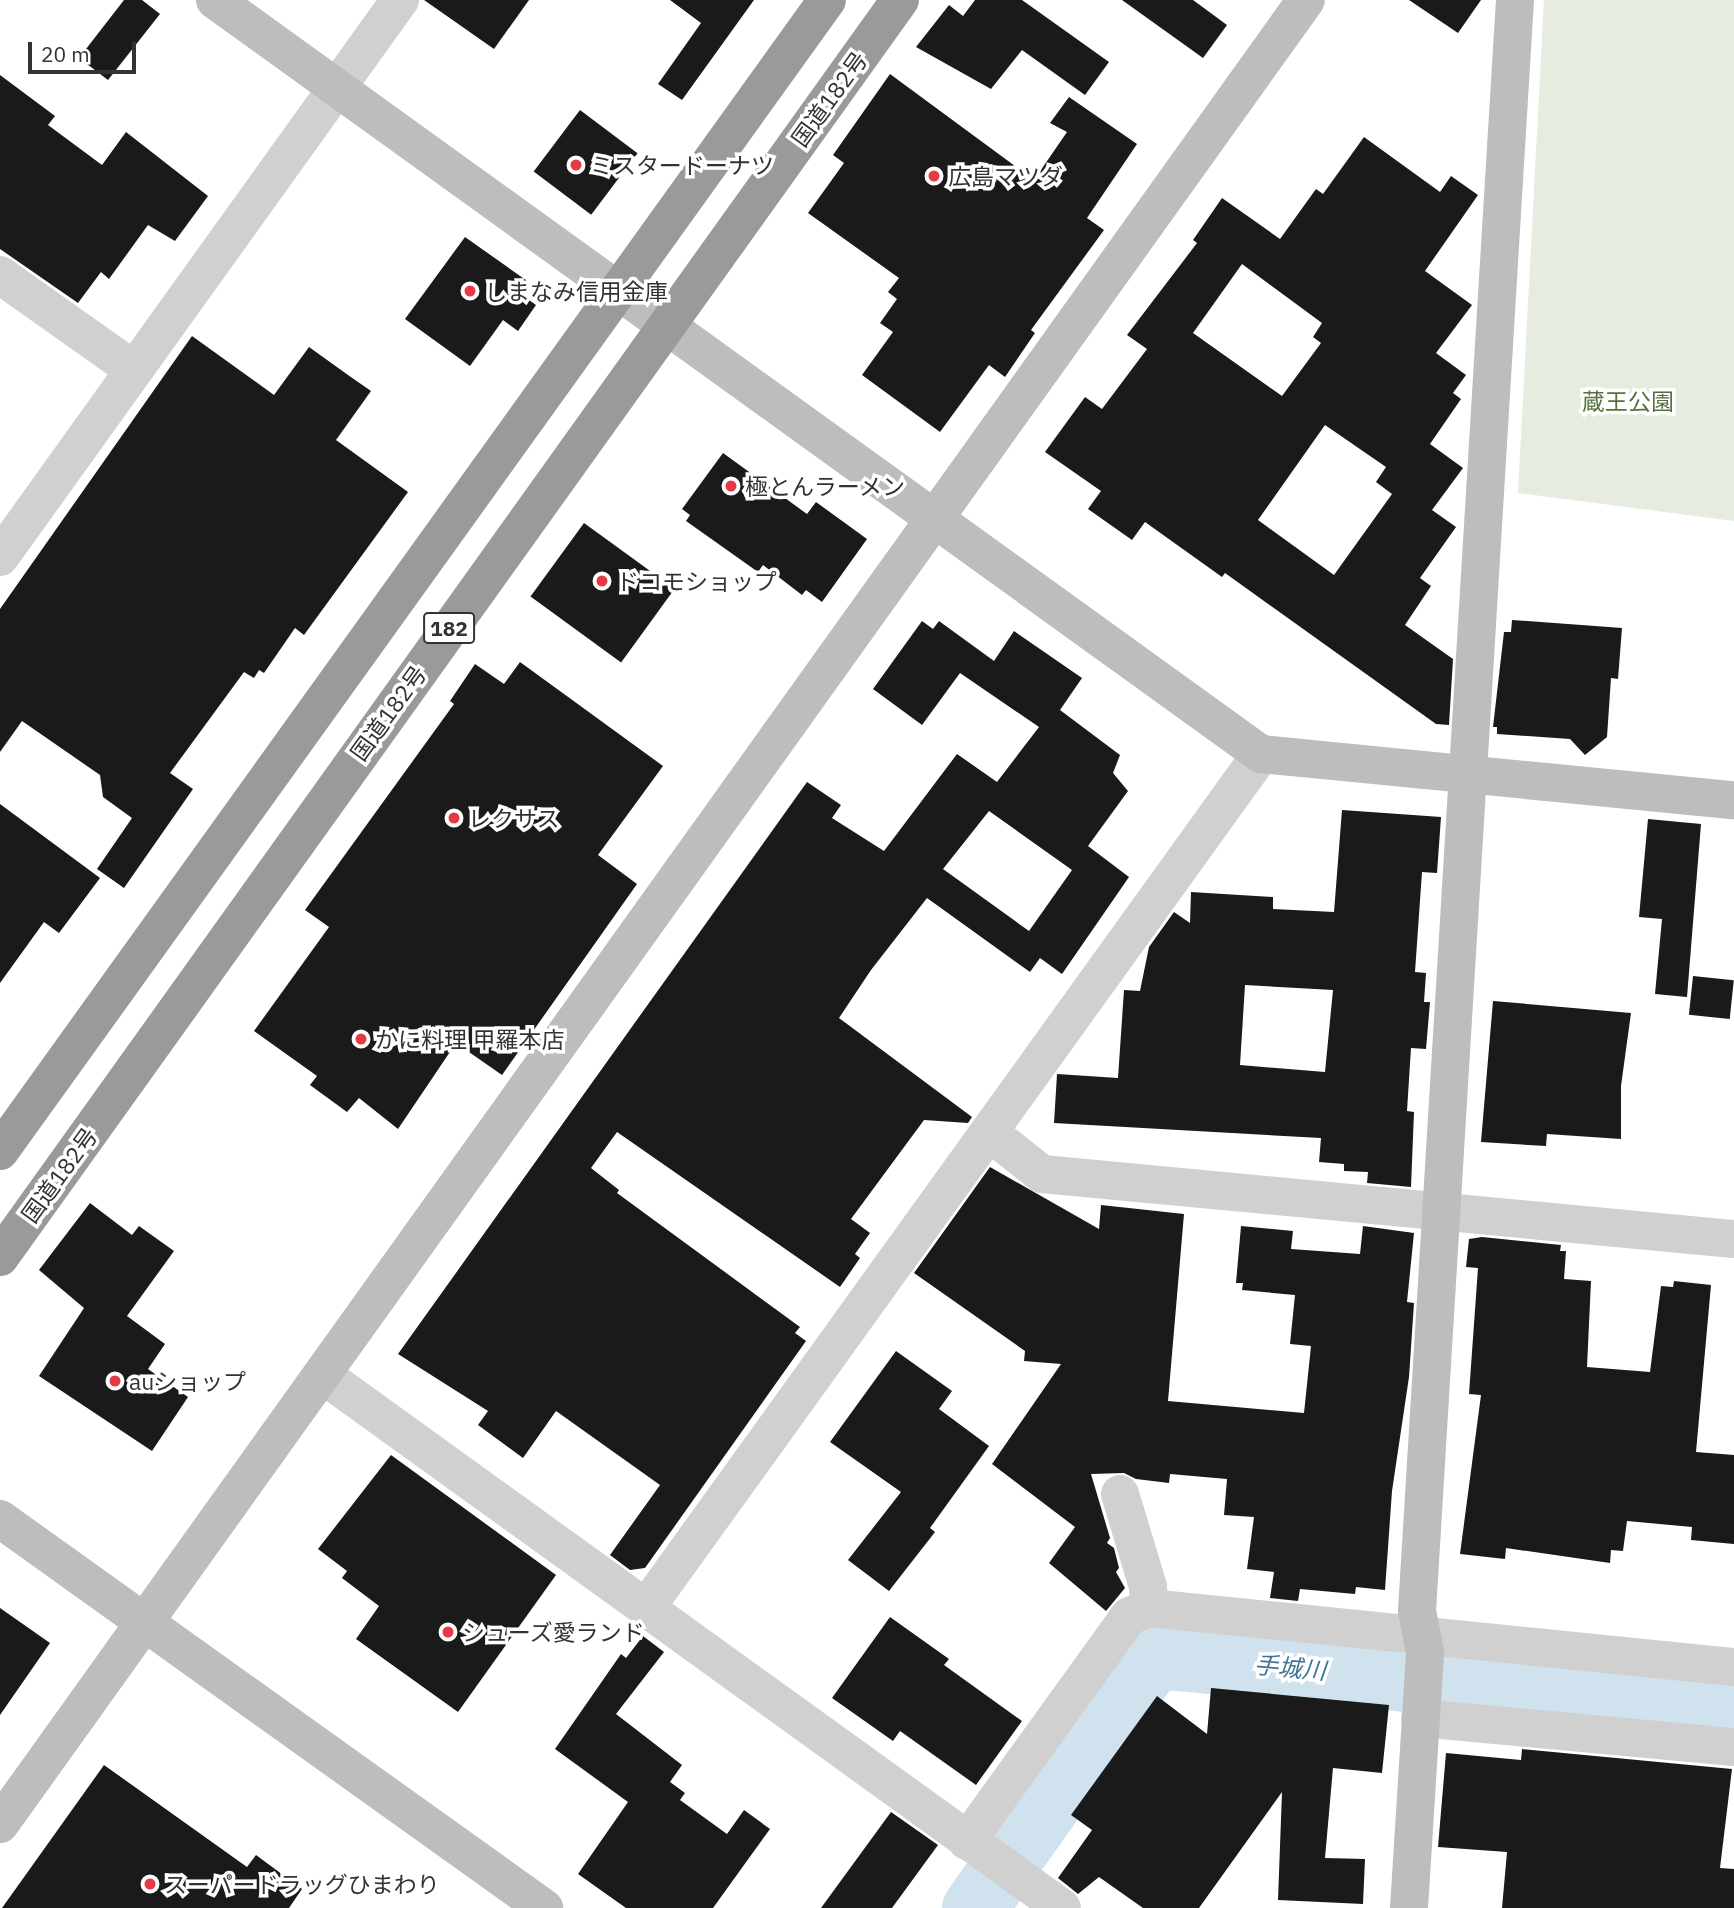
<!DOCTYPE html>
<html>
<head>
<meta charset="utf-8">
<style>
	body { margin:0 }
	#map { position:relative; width:1734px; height:1908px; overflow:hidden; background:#fff; font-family:"IBM Plex Sans","Noto Sans JP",sans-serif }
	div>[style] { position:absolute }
	.green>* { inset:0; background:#e6ecdf }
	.river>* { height:65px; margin:-32.5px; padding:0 32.5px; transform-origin:32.5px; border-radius:32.5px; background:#cfe2ee }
	.building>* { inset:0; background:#1a1a1a; transform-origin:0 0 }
	.street>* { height:38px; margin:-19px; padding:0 19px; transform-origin:19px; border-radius:19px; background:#d0d0d0 }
	.secondary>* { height:38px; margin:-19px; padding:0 19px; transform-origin:19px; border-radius:19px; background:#bdbdbd }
	.highway>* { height:38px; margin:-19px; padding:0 19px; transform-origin:19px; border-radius:19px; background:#9a9a9a }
	.dots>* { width:19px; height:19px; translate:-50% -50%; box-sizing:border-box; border:4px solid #fff; border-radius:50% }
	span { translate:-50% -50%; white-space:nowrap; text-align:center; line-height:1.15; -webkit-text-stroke:7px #fff; paint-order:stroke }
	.shield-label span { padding:2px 5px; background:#fff; border:2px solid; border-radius:5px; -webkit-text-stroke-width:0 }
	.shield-label { font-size:21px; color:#333; font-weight:700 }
	.street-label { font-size:23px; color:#333 }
	.poi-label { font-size:23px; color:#333 }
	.left { translate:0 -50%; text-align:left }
	.park-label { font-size:23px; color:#56703f }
	.water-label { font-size:24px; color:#3f7597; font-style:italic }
	.scale { position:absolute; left:28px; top:42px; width:108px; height:32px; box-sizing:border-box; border:4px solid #333; border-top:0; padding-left:9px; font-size:21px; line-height:24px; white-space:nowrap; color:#333; -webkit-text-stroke:5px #fff; paint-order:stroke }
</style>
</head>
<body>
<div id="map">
	<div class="green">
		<div style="clip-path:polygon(1544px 0,1734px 0,1734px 521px,1518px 493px)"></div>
	</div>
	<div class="river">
		<div style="left:974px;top:1908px;width:310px;rotate:-54.5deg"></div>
		<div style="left:1154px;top:1656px;width:582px;rotate:5.22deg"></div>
	</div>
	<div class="building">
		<div style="clip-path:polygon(124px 0,142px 0,160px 14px,108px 80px,79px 58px)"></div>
		<div style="clip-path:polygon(424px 0,529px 0,494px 49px)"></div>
		<div style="clip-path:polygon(670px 0,754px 0,682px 100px,658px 84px,701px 23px)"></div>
		<div style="clip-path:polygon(975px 0,1022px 0,1109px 62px,1085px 95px,1022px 50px,991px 89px,916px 47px,949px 5px,963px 16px)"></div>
		<div style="clip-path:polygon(1122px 0,1193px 0,1227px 25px,1203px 58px)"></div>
		<div style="clip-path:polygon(1409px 0,1481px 0,1458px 33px)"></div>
		<div style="clip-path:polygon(890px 74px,1034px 180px,1067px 132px,1050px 123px,1069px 97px,1137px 144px,1087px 218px,1104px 230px,1031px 330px,1035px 333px,1005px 377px,989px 365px,940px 432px,862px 375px,893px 332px,880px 323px,897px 299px,888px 292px,899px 278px,808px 213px,844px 163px,833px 155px)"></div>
		<div style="clip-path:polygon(0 75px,55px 116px,48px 125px,102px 165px,126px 132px,208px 196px,175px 241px,148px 225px,109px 279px,101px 272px,78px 303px,0 249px)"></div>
		<div style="left:580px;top:110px;width:72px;height:77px;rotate:37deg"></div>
		<div style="clip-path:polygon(evenodd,1364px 137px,1440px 192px,1451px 176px,1478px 195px,1425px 271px,1472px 305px,1436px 353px,1466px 375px,1453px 393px,1461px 399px,1430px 444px,1463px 468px,1432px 510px,1456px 527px,1420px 578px,1431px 586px,1405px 625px,1453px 659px,1449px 725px,1436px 724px,1225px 573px,1222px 577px,1145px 522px,1132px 540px,1088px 509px,1101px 491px,1045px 452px,1085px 397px,1102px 409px,1147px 349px,1127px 335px,1197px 243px,1193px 240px,1222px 198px,1280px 239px,1316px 189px,1323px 194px,1364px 137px,1242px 264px,1322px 323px,1313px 337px,1321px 343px,1282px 396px,1193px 333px,1242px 264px,1364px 137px,1325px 425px,1386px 467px,1376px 482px,1392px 494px,1334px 575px,1258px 520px,1325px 425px)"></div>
		<div style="clip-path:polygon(465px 237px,530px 283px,522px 295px,536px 305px,518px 331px,503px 320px,470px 366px,405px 319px)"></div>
		<div style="clip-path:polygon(192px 336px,274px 395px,309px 347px,348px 375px,371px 391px,336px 440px,408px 492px,304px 635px,295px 628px,264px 673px,259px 670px,254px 678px,244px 672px,170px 773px,193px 789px,124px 888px,97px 869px,132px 818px,103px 797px,100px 775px,22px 721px,0 752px,0 609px)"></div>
		<div style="clip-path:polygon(723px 453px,807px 514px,816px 502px,867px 539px,822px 602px,806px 590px,802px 595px,763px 565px,758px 572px,686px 521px,690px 515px,682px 509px)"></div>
		<div style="left:584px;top:523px;width:112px;height:91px;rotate:36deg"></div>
		<div style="clip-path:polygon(1512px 620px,1622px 628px,1618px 679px,1611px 678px,1607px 737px,1585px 755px,1570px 739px,1497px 734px,1497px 727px,1493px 727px,1504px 632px,1511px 632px)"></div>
		<div style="clip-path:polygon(evenodd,922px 621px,933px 629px,939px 621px,994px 661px,1014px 631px,1082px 678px,1060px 710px,1120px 755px,1113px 773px,1128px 791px,1088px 846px,1129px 877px,1062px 974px,1040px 958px,1030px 972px,927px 898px,871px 970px,839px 1018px,972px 1117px,968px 1123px,924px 1120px,851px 1219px,870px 1233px,855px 1254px,860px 1258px,840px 1287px,617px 1132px,591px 1168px,619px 1190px,617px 1193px,800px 1327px,795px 1333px,806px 1341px,645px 1568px,630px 1570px,610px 1555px,660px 1485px,556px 1411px,523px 1458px,478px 1425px,488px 1411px,398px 1354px,807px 782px,841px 805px,832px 818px,884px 851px,957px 754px,997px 782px,1039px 727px,960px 673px,922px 725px,873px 689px,922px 621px,989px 811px,1072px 870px,1029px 931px,943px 869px,989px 811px)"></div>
		<div style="clip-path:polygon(520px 662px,663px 766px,598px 855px,637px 884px,502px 1075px,456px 1043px,398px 1129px,359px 1098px,347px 1112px,310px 1085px,317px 1076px,254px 1031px,329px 927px,305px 910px,454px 704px,450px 701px,475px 664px,504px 684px)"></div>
		<div style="clip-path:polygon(0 804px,100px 878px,59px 933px,44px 922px,0 983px)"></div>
		<div style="clip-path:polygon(evenodd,1342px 810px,1441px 817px,1437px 873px,1422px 872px,1415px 972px,1426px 973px,1424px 1002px,1430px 1002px,1426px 1049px,1411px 1048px,1407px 1111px,1414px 1112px,1411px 1187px,1367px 1183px,1368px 1172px,1344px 1171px,1344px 1164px,1319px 1162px,1321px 1138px,1054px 1123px,1057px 1074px,1118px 1078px,1124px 990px,1140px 991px,1149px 947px,1174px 912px,1190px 923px,1191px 892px,1273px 897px,1273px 909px,1334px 912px,1342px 810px,1245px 985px,1333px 990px,1325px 1072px,1240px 1065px,1245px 985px)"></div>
		<div style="clip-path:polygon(1648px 819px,1701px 824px,1687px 997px,1655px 994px,1662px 919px,1639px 917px)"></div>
		<div style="left:1693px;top:976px;width:41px;height:39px;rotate:6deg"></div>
		<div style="clip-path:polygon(1493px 1001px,1631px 1013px,1621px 1086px,1621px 1139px,1547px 1134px,1546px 1146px,1481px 1142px)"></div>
		<div style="clip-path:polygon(990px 1167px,1099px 1229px,1101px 1205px,1184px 1214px,1168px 1401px,1304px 1413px,1311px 1346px,1290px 1344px,1295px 1295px,1242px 1290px,1243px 1283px,1236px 1283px,1241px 1226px,1293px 1231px,1291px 1249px,1360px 1254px,1363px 1226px,1414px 1233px,1407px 1302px,1414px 1303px,1409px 1377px,1392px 1491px,1385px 1590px,1356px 1587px,1355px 1594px,1300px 1589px,1298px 1601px,1270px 1598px,1274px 1572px,1247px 1569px,1254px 1517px,1224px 1515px,1227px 1479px,1170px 1474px,1169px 1483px,1136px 1479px,1124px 1473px,1091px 1474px,1110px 1538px,1107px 1543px,1114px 1548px,1119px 1568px,1116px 1572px,1125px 1588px,1106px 1611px,1049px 1563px,1075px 1527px,992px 1464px,1061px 1364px,1024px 1361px,1025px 1351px,914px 1273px)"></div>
		<div style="clip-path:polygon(90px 1203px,132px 1235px,139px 1226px,174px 1251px,127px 1316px,165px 1344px,148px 1369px,188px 1397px,152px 1451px,39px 1376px,84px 1308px,39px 1270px)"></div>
		<div style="clip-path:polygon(1482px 1237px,1561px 1245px,1560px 1251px,1566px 1251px,1564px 1279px,1591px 1281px,1587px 1367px,1650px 1372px,1661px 1286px,1673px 1287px,1674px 1281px,1711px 1285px,1696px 1452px,1734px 1455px,1734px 1544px,1691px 1540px,1692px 1527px,1627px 1521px,1623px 1551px,1611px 1550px,1610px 1563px,1506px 1548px,1505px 1559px,1460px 1554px,1481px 1395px,1469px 1394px,1478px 1268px,1466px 1267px,1469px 1239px)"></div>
		<div style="clip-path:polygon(896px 1351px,952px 1391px,939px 1409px,989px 1446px,930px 1528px,935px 1532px,889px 1591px,848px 1560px,901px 1492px,830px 1442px)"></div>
		<div style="clip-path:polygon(391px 1455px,556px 1575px,458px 1712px,356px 1639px,379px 1606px,342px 1578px,347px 1571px,318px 1549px)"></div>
		<div style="clip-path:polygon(0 1608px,50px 1643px,0 1715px)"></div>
		<div style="clip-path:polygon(890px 1617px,949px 1659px,944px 1665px,1022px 1721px,976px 1785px,900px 1731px,893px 1741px,832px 1698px)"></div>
		<div style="clip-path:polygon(643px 1636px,664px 1652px,616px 1714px,682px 1765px,670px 1782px,685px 1793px,680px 1800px,727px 1834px,744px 1810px,770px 1829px,713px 1908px,626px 1908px,578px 1874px,628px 1802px,555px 1749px,621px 1654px,626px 1658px)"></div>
		<div style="clip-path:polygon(1211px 1688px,1389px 1705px,1382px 1773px,1333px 1768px,1325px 1858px,1365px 1859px,1363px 1904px,1278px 1900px,1282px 1792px,1199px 1908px,1143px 1908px,1099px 1877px,1078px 1894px,1058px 1878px,1092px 1830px,1071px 1815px,1157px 1696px,1207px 1734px)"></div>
		<div style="clip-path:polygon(1522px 1749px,1732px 1769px,1720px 1868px,1734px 1869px,1734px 1908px,1502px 1908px,1507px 1852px,1438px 1847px,1446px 1753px,1521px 1760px)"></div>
		<div style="clip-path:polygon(104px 1765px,247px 1867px,256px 1855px,302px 1889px,289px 1908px,2px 1908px)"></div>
		<div style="clip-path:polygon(891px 1812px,938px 1845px,892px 1908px,821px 1908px)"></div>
	</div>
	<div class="street">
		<div style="left:0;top:275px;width:163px;rotate:35.3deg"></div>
		<div style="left:0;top:557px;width:686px;rotate:-54.32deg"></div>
		<div style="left:990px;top:1133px;width:66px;rotate:38.3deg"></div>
		<div style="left:1042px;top:1174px;width:695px;rotate:5.37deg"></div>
		<div style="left:323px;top:1375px;width:911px;rotate:35.8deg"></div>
		<div style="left:1120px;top:1494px;width:97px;rotate:73.2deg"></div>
		<div style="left:1148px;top:1587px;width:21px;rotate:87deg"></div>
		<div style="left:646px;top:1608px;width:1052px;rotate:-54.24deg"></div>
		<div style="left:1420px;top:1718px;width:315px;rotate:5.3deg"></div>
		<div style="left:967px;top:1841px;width:277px;rotate:-54.2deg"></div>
		<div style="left:1129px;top:1616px;width:22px;rotate:-22deg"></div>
		<div style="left:1149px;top:1608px;width:588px;rotate:5.76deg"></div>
	</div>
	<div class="secondary">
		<div style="left:215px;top:0;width:1289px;rotate:35.79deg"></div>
		<div style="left:1261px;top:754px;width:475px;rotate:5.6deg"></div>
		<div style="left:0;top:1519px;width:669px;rotate:35.57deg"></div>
		<div style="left:0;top:1824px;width:2243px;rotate:-54.4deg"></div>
		<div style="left:1409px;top:1908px;width:256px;rotate:-86.4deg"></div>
		<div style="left:1425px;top:1652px;width:42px;rotate:-101deg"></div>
		<div style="left:1417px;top:1611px;width:1614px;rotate:-86.52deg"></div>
	</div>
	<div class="highway">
		<div style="left:0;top:1151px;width:1417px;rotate:-54.3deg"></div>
		<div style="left:0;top:1257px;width:1546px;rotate:-54.4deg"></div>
	</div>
	<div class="dots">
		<div style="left:576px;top:165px;background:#e63946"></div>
		<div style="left:934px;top:176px;background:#e63946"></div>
		<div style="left:470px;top:291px;background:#e63946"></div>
		<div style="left:731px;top:486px;background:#e63946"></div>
		<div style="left:602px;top:581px;background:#e63946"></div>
		<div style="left:454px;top:818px;background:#e63946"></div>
		<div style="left:361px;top:1039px;background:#e63946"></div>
		<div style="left:115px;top:1381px;background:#e63946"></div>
		<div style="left:448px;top:1632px;background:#e63946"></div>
		<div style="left:150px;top:1884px;background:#e63946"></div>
	</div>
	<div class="shield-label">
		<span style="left:449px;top:628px">182</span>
	</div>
	<div class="street-label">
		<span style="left:829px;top:99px;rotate:-54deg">国道182号</span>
		<span style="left:388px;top:713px;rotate:-54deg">国道182号</span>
		<span style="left:59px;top:1175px;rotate:-54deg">国道182号</span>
	</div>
	<div class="poi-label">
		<span class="left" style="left:590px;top:165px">ミスタードーナツ</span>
		<span class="left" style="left:948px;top:176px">広島マツダ</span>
		<span class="left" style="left:484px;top:291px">しまなみ信用金庫</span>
		<span class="left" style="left:745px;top:486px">極とんラーメン</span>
		<span class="left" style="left:616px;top:581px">ドコモショップ</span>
		<span class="left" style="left:468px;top:818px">レクサス</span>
		<span class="left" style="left:375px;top:1039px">かに料理 甲羅本店</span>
		<span class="left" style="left:129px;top:1381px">auショップ</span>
		<span class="left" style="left:462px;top:1632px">シューズ愛ランド</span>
		<span class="left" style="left:164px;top:1884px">スーパードラッグひまわり</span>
	</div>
	<div class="park-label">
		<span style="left:1628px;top:401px">蔵王公園</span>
	</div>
	<div class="water-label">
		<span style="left:1290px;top:1668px;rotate:5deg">手城川</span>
	</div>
	<div class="scale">20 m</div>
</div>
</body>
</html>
